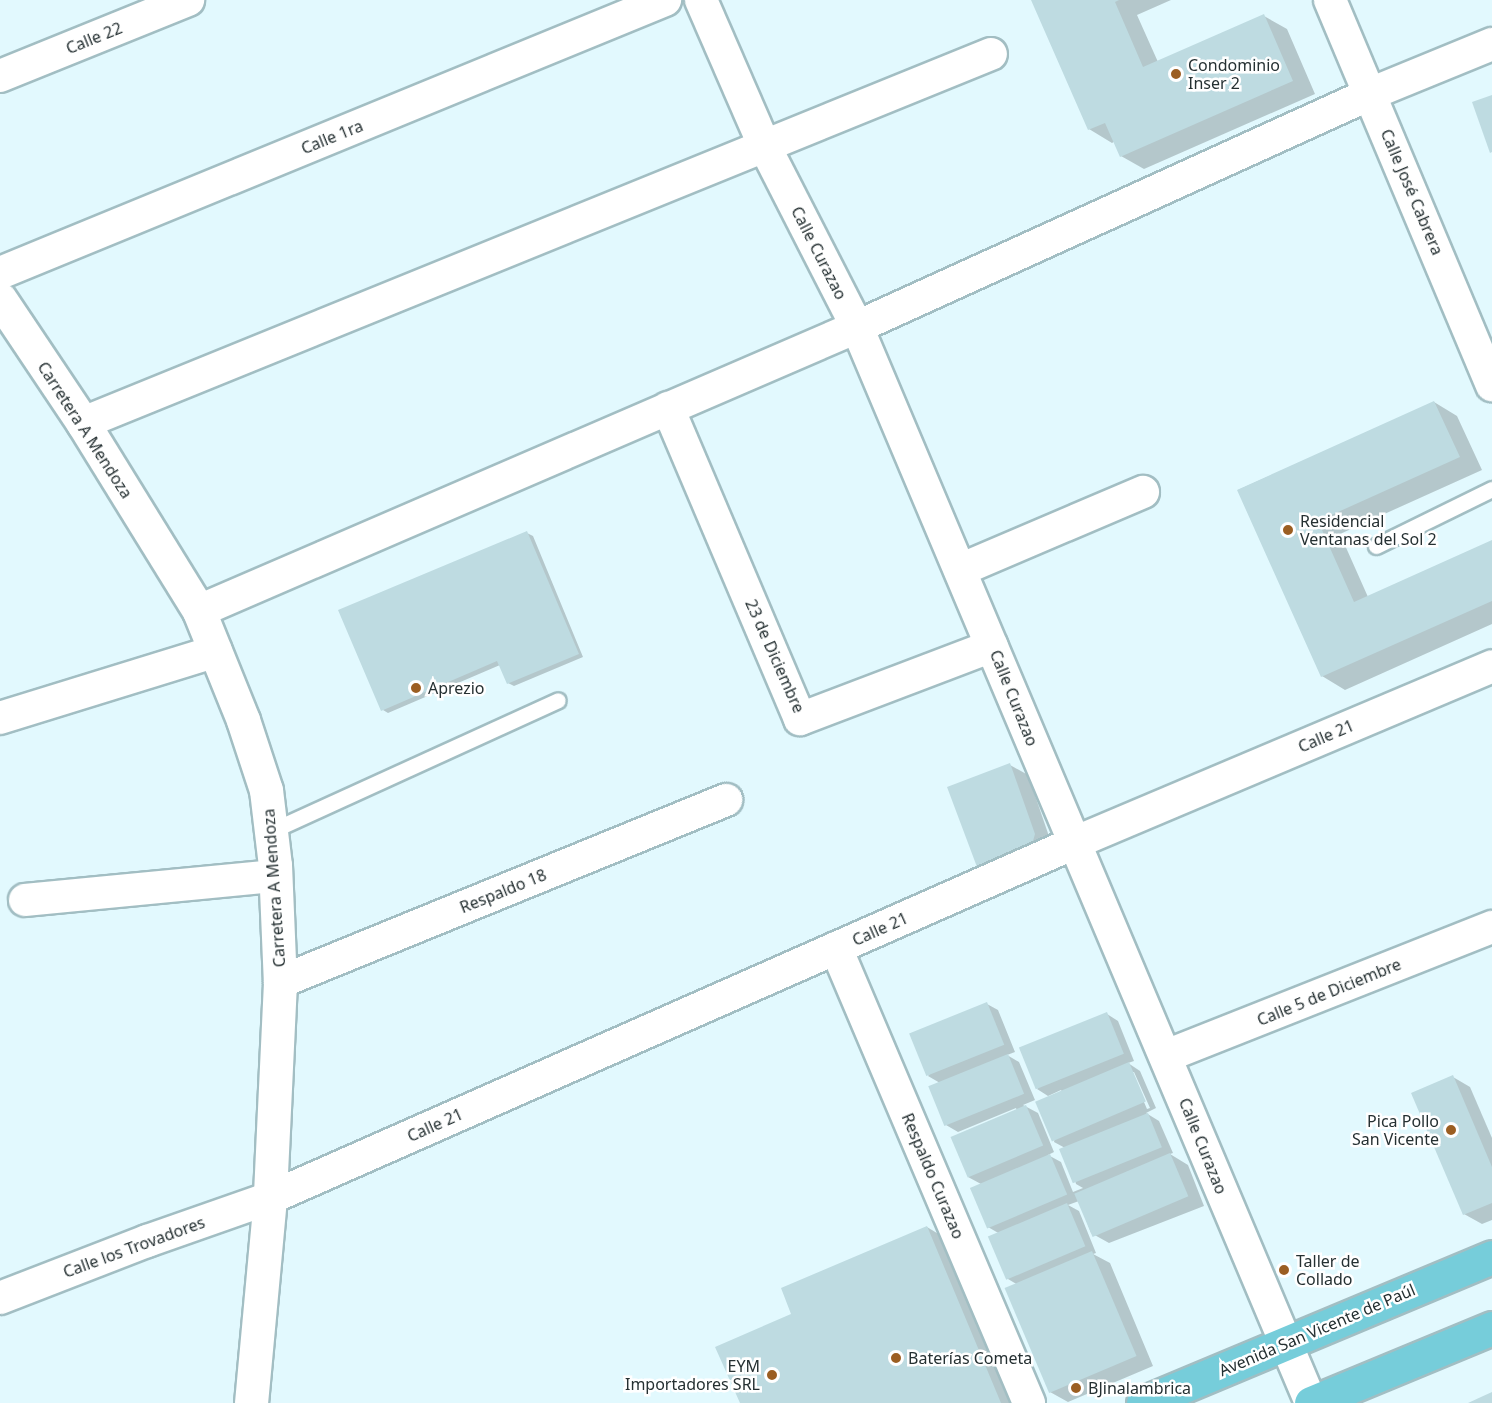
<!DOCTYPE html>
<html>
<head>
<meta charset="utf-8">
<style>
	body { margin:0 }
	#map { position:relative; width:1492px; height:1403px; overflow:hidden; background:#e2f9fe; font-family:"Noto Sans",sans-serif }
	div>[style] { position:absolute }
	.shadow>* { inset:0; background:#0003 }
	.building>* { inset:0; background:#bedbe1; transform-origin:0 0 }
	.roads { filter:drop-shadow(2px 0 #a2bec3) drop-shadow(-2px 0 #a2bec3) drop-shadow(0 2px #a2bec3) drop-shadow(0 -2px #a2bec3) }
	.service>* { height:15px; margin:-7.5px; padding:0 7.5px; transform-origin:7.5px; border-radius:7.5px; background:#fff }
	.minor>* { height:32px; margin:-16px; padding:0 16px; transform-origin:16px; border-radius:16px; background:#fff }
	.tertiary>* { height:33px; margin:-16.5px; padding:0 16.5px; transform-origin:16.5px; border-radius:16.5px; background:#fff }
	.primary>* { height:33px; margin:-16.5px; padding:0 16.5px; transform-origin:16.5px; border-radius:16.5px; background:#76cdda }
	.dots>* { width:16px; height:16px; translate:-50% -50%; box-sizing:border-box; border:3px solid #fff; border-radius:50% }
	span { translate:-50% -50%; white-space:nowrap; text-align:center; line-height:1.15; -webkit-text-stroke:5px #fff; paint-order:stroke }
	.street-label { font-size:16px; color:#253032 }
	.poi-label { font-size:16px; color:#253032 }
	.left { translate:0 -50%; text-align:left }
	.right { translate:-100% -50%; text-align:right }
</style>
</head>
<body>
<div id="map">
	<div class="shadow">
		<div style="clip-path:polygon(1033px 0,1171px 0,1137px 15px,1158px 62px,1264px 16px,1287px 29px,1315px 94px,1144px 169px,1121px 156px,1115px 141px,1112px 143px,1089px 129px)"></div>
		<div style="clip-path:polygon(1434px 402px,1457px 416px,1482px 470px,1340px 534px,1368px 597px,1492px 542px,1492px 624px,1345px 690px,1322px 676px,1238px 490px)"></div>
		<div style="clip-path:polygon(527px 533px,533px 536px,583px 657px,514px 686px,508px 683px,500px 665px,388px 713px,383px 710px)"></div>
		<div style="clip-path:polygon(1010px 765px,1028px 775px,1052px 845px,995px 876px,978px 866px)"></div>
		<div style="clip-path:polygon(evenodd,987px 1004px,998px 1010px,1015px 1052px,1007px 1055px,1019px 1062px,1035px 1100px,1023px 1105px,1038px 1113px,1054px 1152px,1048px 1155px,1061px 1162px,1073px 1192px,1083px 1188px,1076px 1184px,1067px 1149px,1054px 1142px,1063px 1093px,1061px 1090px,1048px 1096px,1037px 1089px,1107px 1014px,1118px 1021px,1134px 1061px,1128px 1063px,1140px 1071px,1156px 1108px,1146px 1113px,1159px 1121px,1173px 1153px,1170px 1154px,1188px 1165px,1204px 1206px,1109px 1243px,1091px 1233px,1079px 1201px,1068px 1205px,1079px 1211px,1096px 1253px,1093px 1254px,1110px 1263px,1153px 1366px,1068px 1402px,1050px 1392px,1018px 1285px,1008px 1279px,1000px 1234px,988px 1227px,981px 1184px,968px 1177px,1017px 1111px,1016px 1108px,958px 1132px,946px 1125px,940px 1083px,928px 1076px,987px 1004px,1131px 1072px,1134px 1072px,1150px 1108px,1147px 1109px,1131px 1072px)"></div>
		<div style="clip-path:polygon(1453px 1077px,1470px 1087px,1492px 1138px,1492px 1220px,1482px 1224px,1464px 1214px)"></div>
		<div style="clip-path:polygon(927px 1227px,945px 1238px,1014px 1403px,741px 1403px,793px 1314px)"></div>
	</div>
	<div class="building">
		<div style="clip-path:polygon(1031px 0,1119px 0,1115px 2px,1143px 67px,1264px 14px,1293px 81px,1120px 157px,1105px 123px,1088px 130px)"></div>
		<div style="clip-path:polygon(1492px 95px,1492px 152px,1490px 153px,1472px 102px)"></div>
		<div style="clip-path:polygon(1434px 401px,1460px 457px,1318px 521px,1354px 602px,1492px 540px,1492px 601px,1321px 677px,1237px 490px)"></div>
		<div style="clip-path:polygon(527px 531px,579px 654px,507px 684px,497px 661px,381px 711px,338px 610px)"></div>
		<div style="clip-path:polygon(1010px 763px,1035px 834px,1033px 841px,977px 867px,947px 787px)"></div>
		<div style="left:987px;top:1002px;width:46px;height:84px;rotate:68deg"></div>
		<div style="left:1107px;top:1012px;width:45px;height:95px;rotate:68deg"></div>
		<div style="left:1008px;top:1054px;width:43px;height:86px;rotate:68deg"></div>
		<div style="left:1129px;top:1062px;width:43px;height:102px;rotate:67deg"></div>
		<div style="clip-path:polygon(1453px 1075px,1492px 1167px,1492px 1203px,1463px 1215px,1411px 1093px)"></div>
		<div style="left:1026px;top:1105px;width:44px;height:82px;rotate:67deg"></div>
		<div style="left:1148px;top:1113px;width:37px;height:96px;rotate:68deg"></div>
		<div style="left:1170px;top:1153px;width:47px;height:104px;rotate:67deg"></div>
		<div style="left:1050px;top:1154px;width:44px;height:87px;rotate:67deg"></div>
		<div style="left:1067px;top:1203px;width:47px;height:86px;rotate:67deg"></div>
		<div style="clip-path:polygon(927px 1226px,1001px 1403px,740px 1403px,715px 1347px,791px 1314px,781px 1288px)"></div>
		<div style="left:1092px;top:1251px;width:114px;height:95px;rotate:67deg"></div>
		<div style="clip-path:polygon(1492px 1392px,1492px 1403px,1468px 1403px,1481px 1397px)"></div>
	</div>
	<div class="roads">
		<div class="service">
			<div style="left:1376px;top:546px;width:129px;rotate:-26.2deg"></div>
			<div style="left:271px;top:831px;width:315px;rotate:-24.5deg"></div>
		</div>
		<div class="minor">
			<div style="left:701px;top:0;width:158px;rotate:66.5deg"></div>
			<div style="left:764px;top:145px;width:204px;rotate:62.9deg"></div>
			<div style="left:857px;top:327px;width:1168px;rotate:67.12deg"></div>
			<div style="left:1330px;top:0;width:418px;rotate:67.2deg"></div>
			<div style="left:0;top:76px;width:203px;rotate:-22deg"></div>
			<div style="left:0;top:273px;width:719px;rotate:-22.32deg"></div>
			<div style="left:668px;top:408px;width:338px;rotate:67deg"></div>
			<div style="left:800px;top:719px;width:205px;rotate:-20.8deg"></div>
			<div style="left:83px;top:423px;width:980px;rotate:-22.12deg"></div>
			<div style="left:960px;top:570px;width:199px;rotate:-23.1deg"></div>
			<div style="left:199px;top:611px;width:717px;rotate:-23.35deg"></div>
			<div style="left:857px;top:327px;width:563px;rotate:-24.43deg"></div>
			<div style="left:1370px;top:94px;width:132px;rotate:-22.3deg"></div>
			<div style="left:0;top:718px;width:226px;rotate:-17.2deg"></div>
			<div style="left:25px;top:900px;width:251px;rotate:-5.5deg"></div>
			<div style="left:836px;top:948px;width:494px;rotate:67deg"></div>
			<div style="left:280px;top:982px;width:482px;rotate:-22.2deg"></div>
			<div style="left:1166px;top:1056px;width:351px;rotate:-21.6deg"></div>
			<div style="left:0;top:1298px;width:158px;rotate:-21.2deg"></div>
			<div style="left:147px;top:1241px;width:130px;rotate:-19.3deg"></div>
			<div style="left:270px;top:1198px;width:879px;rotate:-23.82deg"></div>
			<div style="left:1074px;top:843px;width:454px;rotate:-22.9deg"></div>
		</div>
		<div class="tertiary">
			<div style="left:0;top:299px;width:149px;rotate:56.2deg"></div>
			<div style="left:83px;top:423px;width:221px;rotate:58.3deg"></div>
			<div style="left:199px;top:611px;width:118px;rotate:68deg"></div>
			<div style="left:243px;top:720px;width:74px;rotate:71.8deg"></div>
			<div style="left:266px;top:790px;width:76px;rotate:83.2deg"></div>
			<div style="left:275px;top:865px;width:117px;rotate:87.6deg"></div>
			<div style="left:280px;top:982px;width:216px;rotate:92.7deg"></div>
			<div style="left:270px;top:1198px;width:206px;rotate:95.3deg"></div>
		</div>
		<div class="primary">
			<div style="left:1143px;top:1403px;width:378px;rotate:-22.7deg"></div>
			<div style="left:1311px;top:1403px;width:196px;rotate:-22.5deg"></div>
		</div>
	</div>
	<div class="dots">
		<div style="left:1176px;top:74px;background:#9b5e22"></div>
		<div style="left:1288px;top:530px;background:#9b5e22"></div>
		<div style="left:416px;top:688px;background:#9b5e22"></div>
		<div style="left:1451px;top:1130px;background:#9b5e22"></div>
		<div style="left:1284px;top:1270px;background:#9b5e22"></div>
		<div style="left:896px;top:1358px;background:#9b5e22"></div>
		<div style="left:772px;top:1375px;background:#9b5e22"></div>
		<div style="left:1076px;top:1388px;background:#9b5e22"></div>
	</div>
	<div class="street-label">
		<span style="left:94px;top:38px;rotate:-22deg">Calle 22</span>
		<span style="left:332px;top:137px;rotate:-22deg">Calle 1ra</span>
		<span style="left:1412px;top:192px;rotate:67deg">Calle José Cabrera</span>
		<span style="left:819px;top:253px;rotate:63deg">Calle Curazao</span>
		<span style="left:85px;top:430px;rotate:57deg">Carretera A Mendoza</span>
		<span style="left:775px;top:656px;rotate:66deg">23 de Diciembre</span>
		<span style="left:1014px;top:698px;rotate:68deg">Calle Curazao</span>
		<span style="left:1326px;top:736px;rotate:-23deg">Calle 21</span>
		<span style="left:274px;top:888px;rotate:-94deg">Carretera A Mendoza</span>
		<span style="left:503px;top:891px;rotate:-22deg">Respaldo 18</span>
		<span style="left:880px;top:929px;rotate:-24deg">Calle 21</span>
		<span style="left:1329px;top:992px;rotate:-22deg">Calle 5 de Diciembre</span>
		<span style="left:435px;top:1125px;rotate:-24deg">Calle 21</span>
		<span style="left:1203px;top:1146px;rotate:68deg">Calle Curazao</span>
		<span style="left:933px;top:1176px;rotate:67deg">Respaldo Curazao</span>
		<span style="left:134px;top:1247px;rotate:-20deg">Calle los Trovadores</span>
		<span style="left:1317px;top:1330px;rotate:-23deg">Avenida San Vicente de Paúl</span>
	</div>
	<div class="poi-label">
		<span class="left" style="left:1188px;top:74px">Condominio<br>Inser 2</span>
		<span class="left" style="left:1300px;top:530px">Residencial<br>Ventanas del Sol 2</span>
		<span class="left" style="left:428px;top:688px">Aprezio</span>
		<span class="right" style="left:1439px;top:1130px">Pica Pollo<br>San Vicente</span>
		<span class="left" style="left:1296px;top:1270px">Taller de<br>Collado</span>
		<span class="left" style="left:908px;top:1358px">Baterías Cometa</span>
		<span class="right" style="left:760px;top:1375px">EYM<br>Importadores SRL</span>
		<span class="left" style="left:1088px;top:1388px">BJinalambrica</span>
	</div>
</div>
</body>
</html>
